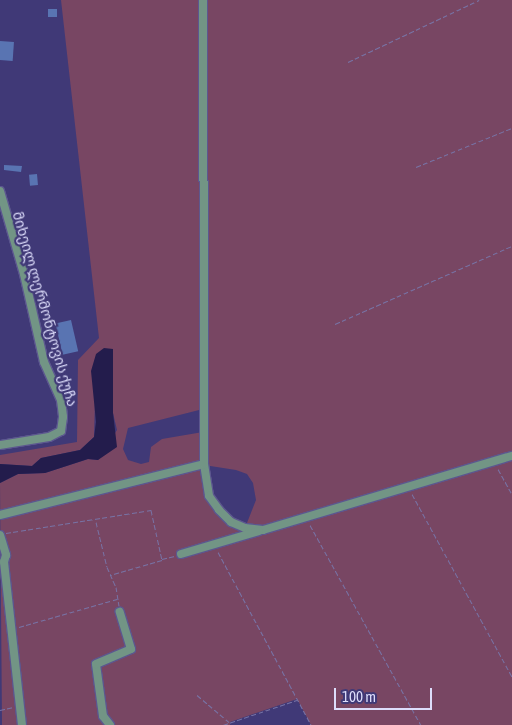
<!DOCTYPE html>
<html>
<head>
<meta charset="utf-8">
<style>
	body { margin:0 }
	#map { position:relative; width:512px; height:725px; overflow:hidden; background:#403977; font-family:"Asap Condensed","Noto Sans Georgian",sans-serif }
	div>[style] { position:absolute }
	.green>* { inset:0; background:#784663 }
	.water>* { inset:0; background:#231c4c }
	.building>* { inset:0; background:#5974b2; transform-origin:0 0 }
	.path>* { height:1px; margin-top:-0.5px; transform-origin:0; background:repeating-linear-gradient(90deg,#7773a6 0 5px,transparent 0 7.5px) }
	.roads { filter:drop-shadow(1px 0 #5c578f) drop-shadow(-1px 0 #5c578f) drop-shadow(0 1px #5c578f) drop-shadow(0 -1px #5c578f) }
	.minor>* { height:8px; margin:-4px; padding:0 4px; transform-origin:4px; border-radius:4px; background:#729585 }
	span { translate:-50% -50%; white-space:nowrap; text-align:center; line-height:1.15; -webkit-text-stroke:4.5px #403977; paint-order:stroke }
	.street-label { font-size:14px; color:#ddddfb }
	.scale { position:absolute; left:334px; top:688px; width:98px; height:22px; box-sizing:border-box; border:2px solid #ddddfb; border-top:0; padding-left:6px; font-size:15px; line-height:18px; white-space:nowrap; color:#ddddfb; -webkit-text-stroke:4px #403977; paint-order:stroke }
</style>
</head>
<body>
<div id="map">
	<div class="green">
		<div style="clip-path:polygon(evenodd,61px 0,512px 0,512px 725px,311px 725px,297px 699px,230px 722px,230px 725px,2px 725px,0 483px,18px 474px,45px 473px,88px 459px,98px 460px,117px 430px,113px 413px,113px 349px,95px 399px,94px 437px,80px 450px,41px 458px,32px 466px,0 464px,0 455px,77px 442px,78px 360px,99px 338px,61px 0,203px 409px,203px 432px,162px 439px,151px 447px,149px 462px,141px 464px,128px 460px,123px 449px,128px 428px,203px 409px,61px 0,204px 465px,236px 470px,247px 474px,253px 483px,256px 500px,245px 528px,219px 510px,209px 496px,204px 465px)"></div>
	</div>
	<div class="water">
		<div style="clip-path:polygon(104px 348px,113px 349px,113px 413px,117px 447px,98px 460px,88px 459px,45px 473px,18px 474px,0 483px,0 464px,32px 466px,41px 458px,80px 450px,94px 437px,96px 422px,91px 371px,96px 354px)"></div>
	</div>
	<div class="building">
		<div style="left:48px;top:9px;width:9px;height:8px"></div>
		<div style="left:0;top:41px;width:14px;height:19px;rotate:4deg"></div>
		<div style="clip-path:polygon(4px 165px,22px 166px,21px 172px,4px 170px)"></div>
		<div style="left:37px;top:174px;width:11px;height:8px;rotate:85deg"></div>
		<div style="left:71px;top:320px;width:32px;height:16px;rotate:77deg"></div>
	</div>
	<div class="path">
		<div style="left:348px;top:62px;width:145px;rotate:-25.3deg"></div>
		<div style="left:416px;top:167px;width:104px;rotate:-22.1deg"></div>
		<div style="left:335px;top:324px;width:193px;rotate:-23.8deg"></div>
		<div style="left:498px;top:469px;width:29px;rotate:61deg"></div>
		<div style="left:412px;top:494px;width:209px;rotate:61.3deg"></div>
		<div style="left:96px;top:522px;width:46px;rotate:76.3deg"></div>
		<div style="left:107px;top:567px;width:22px;rotate:66deg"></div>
		<div style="left:116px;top:587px;width:19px;rotate:81deg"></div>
		<div style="left:310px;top:525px;width:229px;rotate:61deg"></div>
		<div style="left:6px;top:533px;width:147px;rotate:-9deg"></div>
		<div style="left:151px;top:510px;width:51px;rotate:77.6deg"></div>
		<div style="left:162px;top:560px;width:54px;rotate:163.9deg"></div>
		<div style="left:218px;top:552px;width:196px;rotate:61.7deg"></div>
		<div style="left:162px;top:559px;width:13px;rotate:-13deg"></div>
		<div style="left:19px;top:627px;width:102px;rotate:-15.9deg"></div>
		<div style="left:197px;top:695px;width:42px;rotate:40.2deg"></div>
		<div style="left:0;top:710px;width:14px;rotate:-12deg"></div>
		<div style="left:223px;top:725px;width:78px;rotate:-18.7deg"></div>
	</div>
	<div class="roads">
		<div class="minor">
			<div style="left:0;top:191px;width:86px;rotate:73.9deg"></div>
			<div style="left:24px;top:274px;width:90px;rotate:77.2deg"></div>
			<div style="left:44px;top:362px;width:42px;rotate:65.9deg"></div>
			<div style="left:61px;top:400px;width:17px;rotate:83deg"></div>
			<div style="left:63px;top:417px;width:14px;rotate:98deg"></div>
			<div style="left:61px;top:431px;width:13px;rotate:153deg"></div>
			<div style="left:49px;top:437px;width:50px;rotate:170.7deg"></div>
			<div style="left:204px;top:464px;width:32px;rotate:81deg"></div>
			<div style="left:209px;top:496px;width:17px;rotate:54deg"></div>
			<div style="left:219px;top:510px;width:17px;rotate:45deg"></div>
			<div style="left:231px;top:522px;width:15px;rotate:23deg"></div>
			<div style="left:245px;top:528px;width:18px;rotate:6deg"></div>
			<div style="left:263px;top:530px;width:260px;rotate:-16.6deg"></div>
			<div style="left:0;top:515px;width:210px;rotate:-14deg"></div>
			<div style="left:204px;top:464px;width:464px;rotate:-90.1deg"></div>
			<div style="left:0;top:535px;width:21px;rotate:73deg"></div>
			<div style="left:6px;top:555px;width:7px;rotate:106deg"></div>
			<div style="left:4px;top:562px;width:164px;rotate:83.7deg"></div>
			<div style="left:181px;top:554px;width:81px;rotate:-16.4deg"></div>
			<div style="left:110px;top:725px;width:11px;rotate:-128deg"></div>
			<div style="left:103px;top:716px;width:52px;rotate:-97.7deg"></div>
			<div style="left:96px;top:664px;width:38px;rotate:-23deg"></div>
			<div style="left:131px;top:649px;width:39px;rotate:-107deg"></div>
		</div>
	</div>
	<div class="street-label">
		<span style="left:45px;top:309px;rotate:74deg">მიხეილ ლერმონტოვის ქუჩა</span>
	</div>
	<div class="scale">100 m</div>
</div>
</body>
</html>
